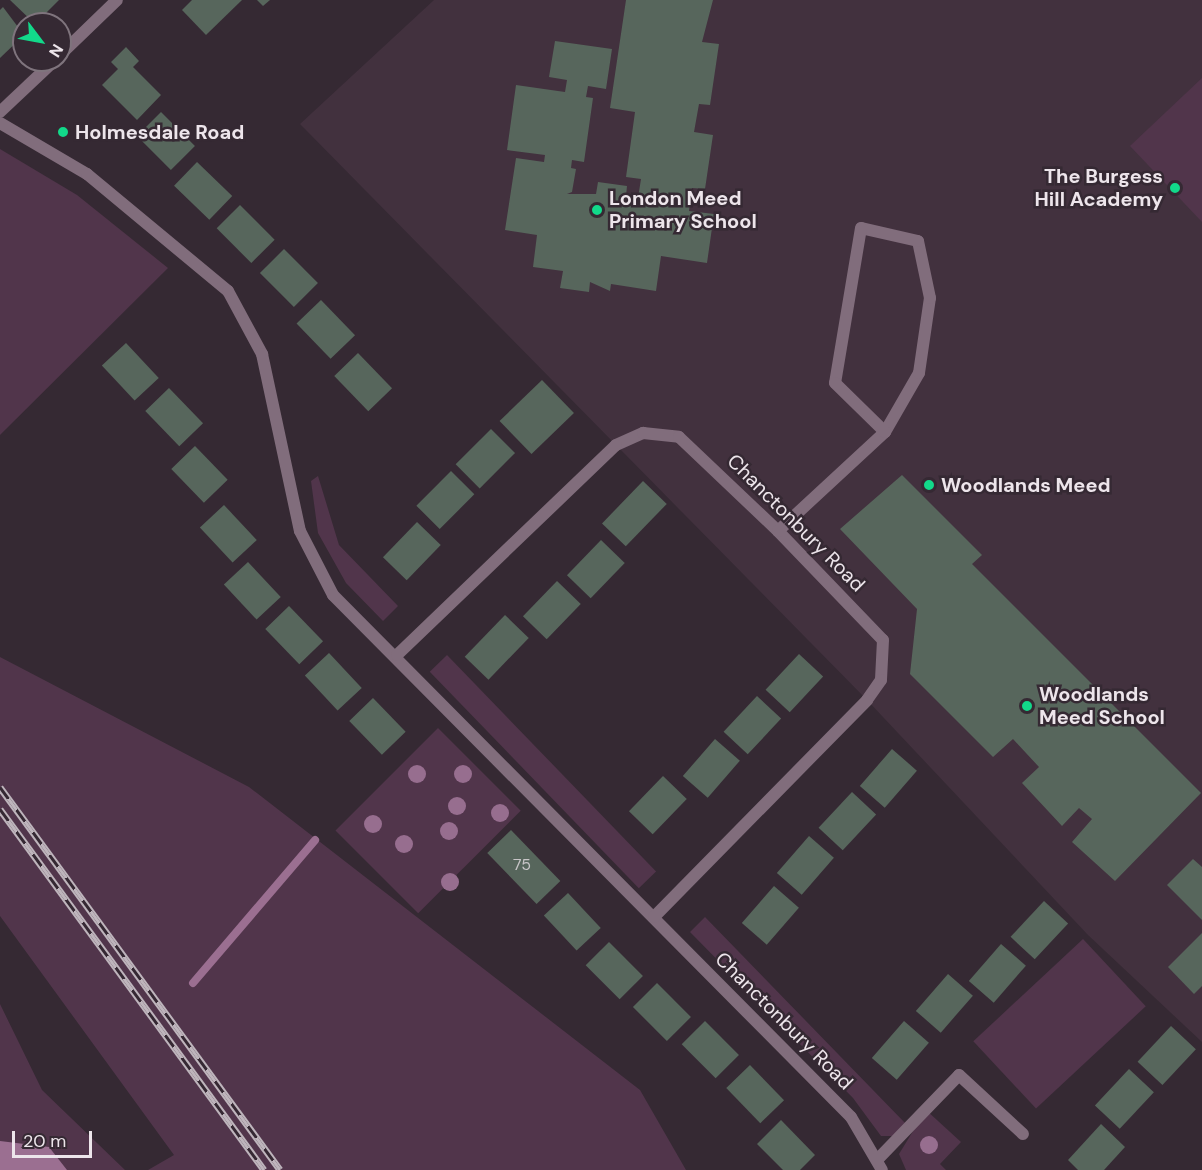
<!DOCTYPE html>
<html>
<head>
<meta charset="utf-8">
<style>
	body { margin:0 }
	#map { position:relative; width:1202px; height:1170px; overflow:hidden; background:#352933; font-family:"DM Sans",sans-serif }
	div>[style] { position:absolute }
	.built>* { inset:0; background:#42313e }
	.green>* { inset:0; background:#51354b; transform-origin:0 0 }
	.water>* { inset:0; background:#9b6f91 }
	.stream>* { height:8px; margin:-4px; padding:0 4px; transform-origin:4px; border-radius:4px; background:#9b6f91 }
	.building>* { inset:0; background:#57665c; transform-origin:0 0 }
	.service>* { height:12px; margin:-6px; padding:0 6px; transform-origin:6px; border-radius:6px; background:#816d7c }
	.minor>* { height:12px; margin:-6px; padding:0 6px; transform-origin:6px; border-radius:6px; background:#816d7c }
	.rail>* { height:7px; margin-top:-3.5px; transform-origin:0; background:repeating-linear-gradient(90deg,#352933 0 14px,#beb5bc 0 28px); box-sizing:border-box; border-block:2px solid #beb5bc }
	.trees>* { width:18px; height:18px; margin:-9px; border-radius:50%; background:#976e8f }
	.dots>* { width:16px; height:16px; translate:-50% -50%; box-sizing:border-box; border:3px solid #352933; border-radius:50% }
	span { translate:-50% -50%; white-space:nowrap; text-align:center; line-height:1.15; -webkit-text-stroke:5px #352933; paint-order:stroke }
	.number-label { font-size:16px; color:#c8c5c7 }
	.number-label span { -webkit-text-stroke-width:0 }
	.poi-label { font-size:20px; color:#ede5eb; font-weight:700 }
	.left { translate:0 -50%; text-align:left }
	.right { translate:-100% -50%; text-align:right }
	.street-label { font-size:20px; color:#ede5eb }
	.north { position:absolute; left:12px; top:12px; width:60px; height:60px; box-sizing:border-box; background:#352933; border:2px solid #7f747d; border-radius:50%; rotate:122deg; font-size:16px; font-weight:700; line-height:24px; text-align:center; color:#ede5eb }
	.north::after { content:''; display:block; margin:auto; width:21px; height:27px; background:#12d98a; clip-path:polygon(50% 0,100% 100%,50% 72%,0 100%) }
	.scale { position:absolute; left:12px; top:1131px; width:80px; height:27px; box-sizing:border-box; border:3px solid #ede5eb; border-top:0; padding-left:8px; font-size:18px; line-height:21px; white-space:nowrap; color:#ede5eb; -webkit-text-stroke:4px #352933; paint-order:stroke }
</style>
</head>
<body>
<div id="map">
	<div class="built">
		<div style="clip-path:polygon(434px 0,1202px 0,1202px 1042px,1088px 935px,867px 700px,300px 124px)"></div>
	</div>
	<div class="green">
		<div style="clip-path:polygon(1202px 78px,1202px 222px,1130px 146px)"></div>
		<div style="clip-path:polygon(0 149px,77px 195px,168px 268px,0 435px)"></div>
		<div style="clip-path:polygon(318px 476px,339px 545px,398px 606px,383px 621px,346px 583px,318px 533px,311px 481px)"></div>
		<div style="left:447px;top:655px;width:301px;height:24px;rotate:46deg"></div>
		<div style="clip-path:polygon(0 657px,249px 787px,640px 1090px,686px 1170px,148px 1170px,174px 1155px,0 916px)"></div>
		<div style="left:438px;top:728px;width:117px;height:145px;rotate:45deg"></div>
		<div style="clip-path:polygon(705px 917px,906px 1124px,894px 1136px,881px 1136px,853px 1098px,690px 932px)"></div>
		<div style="left:1083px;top:939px;width:92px;height:150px;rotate:47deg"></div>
		<div style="clip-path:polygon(0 1004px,42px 1090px,125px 1170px,0 1170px)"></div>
		<div style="clip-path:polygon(926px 1110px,961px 1142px,940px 1164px,946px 1170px,906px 1170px,899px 1154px)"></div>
	</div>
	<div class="water">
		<div style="clip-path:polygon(0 1141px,49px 1147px,67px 1170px,0 1170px)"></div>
	</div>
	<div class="stream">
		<div style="left:193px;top:983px;width:188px;rotate:-49.5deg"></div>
	</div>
	<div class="building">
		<div style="clip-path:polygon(10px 0,59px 0,35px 24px)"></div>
		<div style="clip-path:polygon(192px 0,242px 0,206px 35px,182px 10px)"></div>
		<div style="clip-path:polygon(257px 0,270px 0,263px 6px)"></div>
		<div style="clip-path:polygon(626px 0,713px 0,702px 42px,719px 44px,710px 105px,699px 104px,694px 132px,713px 135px,705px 189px,692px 188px,689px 211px,714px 214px,707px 263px,661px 256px,656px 291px,611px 284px,610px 291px,590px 282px,589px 292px,560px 288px,563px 271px,533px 267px,537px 235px,505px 230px,516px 158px,544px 162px,545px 155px,507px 150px,516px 85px,565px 92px,567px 80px,549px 77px,555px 41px,612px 49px,606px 89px,588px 86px,586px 97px,593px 98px,584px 162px,572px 160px,571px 168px,576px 169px,572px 192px,567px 194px,596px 194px,598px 182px,627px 186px,626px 196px,638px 198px,641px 179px,626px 177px,635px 112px,610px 108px)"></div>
		<div style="clip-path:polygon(3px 7px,24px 35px,0 58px,0 10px)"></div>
		<div style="clip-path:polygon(126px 47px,139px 61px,133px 67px,161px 95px,137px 120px,102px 85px,118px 69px,111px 62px)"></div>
		<div style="left:161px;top:112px;width:48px;height:34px;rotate:45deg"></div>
		<div style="left:197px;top:162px;width:49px;height:33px;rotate:44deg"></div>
		<div style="left:240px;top:205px;width:49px;height:33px;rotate:45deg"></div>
		<div style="left:284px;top:249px;width:48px;height:34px;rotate:45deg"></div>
		<div style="left:321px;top:300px;width:49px;height:34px;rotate:46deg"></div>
		<div style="left:126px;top:343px;width:48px;height:33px;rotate:47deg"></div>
		<div style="left:358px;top:353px;width:49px;height:33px;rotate:46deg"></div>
		<div style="left:542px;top:380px;width:46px;height:59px;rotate:46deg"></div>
		<div style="left:169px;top:388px;width:49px;height:33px;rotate:46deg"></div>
		<div style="left:491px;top:429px;width:34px;height:50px;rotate:45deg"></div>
		<div style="left:195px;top:446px;width:47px;height:33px;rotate:46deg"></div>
		<div style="left:451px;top:471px;width:33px;height:49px;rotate:45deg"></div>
		<div style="clip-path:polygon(902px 475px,982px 555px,972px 564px,1201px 793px,1115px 881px,1072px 842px,1092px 819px,1079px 808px,1062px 826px,1022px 783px,1039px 767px,1013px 739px,993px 757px,910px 674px,917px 609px,840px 529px)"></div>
		<div style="left:643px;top:481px;width:33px;height:59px;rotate:44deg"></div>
		<div style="left:224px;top:505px;width:48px;height:33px;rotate:47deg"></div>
		<div style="left:417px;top:522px;width:33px;height:49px;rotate:44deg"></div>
		<div style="left:601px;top:540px;width:33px;height:49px;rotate:44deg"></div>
		<div style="left:248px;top:562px;width:48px;height:33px;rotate:47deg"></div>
		<div style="left:557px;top:581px;width:33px;height:49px;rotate:44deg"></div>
		<div style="left:289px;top:606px;width:49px;height:33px;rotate:46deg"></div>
		<div style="left:505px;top:615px;width:33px;height:58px;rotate:44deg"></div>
		<div style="left:329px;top:653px;width:48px;height:33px;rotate:47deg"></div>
		<div style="left:799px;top:654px;width:33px;height:49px;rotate:43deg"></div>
		<div style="left:757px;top:696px;width:33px;height:49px;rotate:43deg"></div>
		<div style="left:373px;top:698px;width:47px;height:33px;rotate:46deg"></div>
		<div style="left:715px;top:739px;width:33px;height:49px;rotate:41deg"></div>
		<div style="left:892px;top:749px;width:33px;height:49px;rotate:41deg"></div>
		<div style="left:663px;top:776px;width:33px;height:49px;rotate:44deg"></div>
		<div style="left:852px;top:792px;width:33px;height:49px;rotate:43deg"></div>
		<div style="left:511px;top:830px;width:71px;height:33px;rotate:46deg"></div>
		<div style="left:809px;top:836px;width:33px;height:49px;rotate:41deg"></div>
		<div style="clip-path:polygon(1193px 859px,1202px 867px,1202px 920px,1167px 885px)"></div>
		<div style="left:774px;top:886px;width:33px;height:49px;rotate:41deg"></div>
		<div style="left:568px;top:893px;width:48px;height:33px;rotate:47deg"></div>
		<div style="left:1044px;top:901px;width:33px;height:49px;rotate:43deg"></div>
		<div style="clip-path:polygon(1202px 933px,1202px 986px,1194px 994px,1168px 967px)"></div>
		<div style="left:609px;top:942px;width:48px;height:33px;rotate:45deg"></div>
		<div style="left:1001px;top:944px;width:33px;height:49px;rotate:41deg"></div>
		<div style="left:948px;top:974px;width:33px;height:49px;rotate:41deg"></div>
		<div style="left:657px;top:983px;width:48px;height:34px;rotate:45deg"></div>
		<div style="left:705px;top:1021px;width:48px;height:33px;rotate:45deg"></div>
		<div style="left:904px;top:1021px;width:33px;height:49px;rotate:41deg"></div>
		<div style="left:1171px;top:1026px;width:34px;height:49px;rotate:43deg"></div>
		<div style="left:750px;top:1065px;width:49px;height:33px;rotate:46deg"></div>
		<div style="left:1129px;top:1069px;width:34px;height:50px;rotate:43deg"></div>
		<div style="clip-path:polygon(781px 1120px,815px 1155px,800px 1170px,783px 1170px,757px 1144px)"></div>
		<div style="clip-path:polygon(1101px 1124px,1125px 1147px,1104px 1170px,1078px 1170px,1068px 1160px)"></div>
	</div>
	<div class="service">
		<div style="left:616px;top:445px;width:30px;rotate:-24deg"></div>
		<div style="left:643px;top:433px;width:36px;rotate:6deg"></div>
		<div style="left:679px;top:437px;width:137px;rotate:43.5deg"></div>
		<div style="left:778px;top:531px;width:151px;rotate:46.1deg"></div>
		<div style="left:883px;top:640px;width:40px;rotate:92.9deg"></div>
		<div style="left:881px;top:680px;width:24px;rotate:125deg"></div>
		<div style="left:778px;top:531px;width:146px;rotate:-42.8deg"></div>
		<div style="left:885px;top:432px;width:68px;rotate:-60deg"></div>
		<div style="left:919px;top:373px;width:76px;rotate:-81.7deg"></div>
		<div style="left:930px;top:298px;width:58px;rotate:-101.9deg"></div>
		<div style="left:918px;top:241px;width:58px;rotate:-167.2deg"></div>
		<div style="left:861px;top:228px;width:157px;rotate:99.5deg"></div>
		<div style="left:835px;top:383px;width:70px;rotate:44.4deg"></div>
		<div style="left:877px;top:1160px;width:118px;rotate:-46deg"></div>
		<div style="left:959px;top:1075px;width:87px;rotate:42.7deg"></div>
	</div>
	<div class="minor">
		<div style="left:60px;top:55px;width:79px;rotate:-44deg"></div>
		<div style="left:0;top:112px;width:76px;rotate:-43.4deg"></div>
		<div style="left:0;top:123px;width:101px;rotate:30.4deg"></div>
		<div style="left:87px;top:174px;width:183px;rotate:39.7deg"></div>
		<div style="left:228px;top:291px;width:72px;rotate:61.6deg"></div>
		<div style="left:262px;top:354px;width:181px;rotate:77.9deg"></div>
		<div style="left:300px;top:531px;width:72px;rotate:62.7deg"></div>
		<div style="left:333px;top:595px;width:735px;rotate:45.22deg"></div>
		<div style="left:851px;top:1117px;width:61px;rotate:59.7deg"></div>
		<div style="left:397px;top:655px;width:303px;rotate:-43.8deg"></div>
		<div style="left:654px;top:917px;width:304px;rotate:-45.5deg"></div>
	</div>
	<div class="rail">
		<div style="left:0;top:787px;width:474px;rotate:53.8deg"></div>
		<div style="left:0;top:809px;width:447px;rotate:53.8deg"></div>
	</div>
	<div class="trees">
		<div style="left:417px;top:774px"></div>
		<div style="left:463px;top:774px"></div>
		<div style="left:457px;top:806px"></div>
		<div style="left:500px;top:813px"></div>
		<div style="left:373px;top:824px"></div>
		<div style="left:449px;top:831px"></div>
		<div style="left:404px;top:844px"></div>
		<div style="left:450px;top:882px"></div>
		<div style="left:929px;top:1145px"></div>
	</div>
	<div class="dots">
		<div style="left:63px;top:132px;background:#12d98a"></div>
		<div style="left:1175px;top:188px;background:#12d98a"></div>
		<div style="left:597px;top:210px;background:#12d98a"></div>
		<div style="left:929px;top:485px;background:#12d98a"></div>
		<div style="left:1027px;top:706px;background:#12d98a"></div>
	</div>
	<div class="number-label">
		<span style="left:522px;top:865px">75</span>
	</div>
	<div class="poi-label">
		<span class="left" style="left:75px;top:132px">Holmesdale Road</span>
		<span class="right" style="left:1163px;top:188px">The Burgess<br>Hill Academy</span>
		<span class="left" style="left:609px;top:210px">London Meed<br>Primary School</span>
		<span class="left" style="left:941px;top:485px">Woodlands Meed</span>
		<span class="left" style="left:1039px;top:706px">Woodlands<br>Meed School</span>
	</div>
	<div class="street-label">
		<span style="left:796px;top:523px;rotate:45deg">Chanctonbury Road</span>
		<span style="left:784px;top:1021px;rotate:45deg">Chanctonbury Road</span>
	</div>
	<div class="north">N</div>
	<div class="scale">20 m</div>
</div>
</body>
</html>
